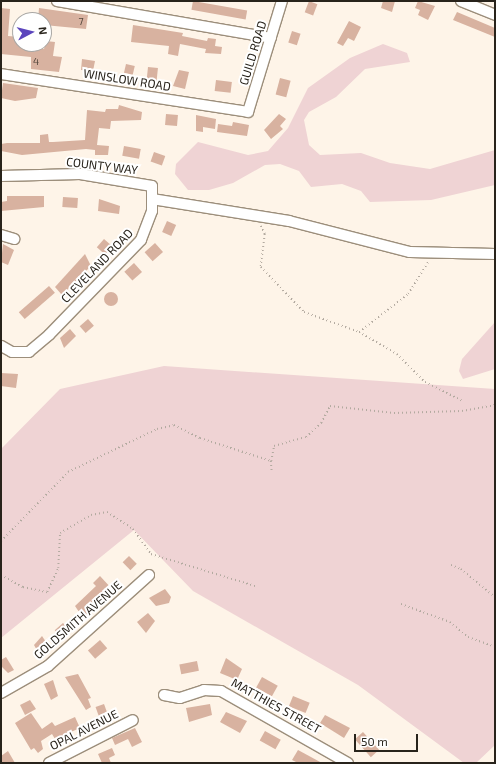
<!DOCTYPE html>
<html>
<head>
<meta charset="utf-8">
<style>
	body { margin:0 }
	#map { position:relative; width:496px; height:764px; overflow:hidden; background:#fef4e8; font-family:"Exo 2",sans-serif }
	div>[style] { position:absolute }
	.green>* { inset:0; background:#efd3d4 }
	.building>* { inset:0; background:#d8b2a0; transform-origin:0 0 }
	.round { border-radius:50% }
	.path>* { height:1.5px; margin-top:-0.75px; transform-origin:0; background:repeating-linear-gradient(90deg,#b3aaa0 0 1px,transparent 0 4px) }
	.roads { filter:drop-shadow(1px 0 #9c8e7b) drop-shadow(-1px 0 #9c8e7b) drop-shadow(0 1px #9c8e7b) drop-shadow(0 -1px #9c8e7b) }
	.minor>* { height:10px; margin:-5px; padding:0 5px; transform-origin:5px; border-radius:5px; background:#fff }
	span { translate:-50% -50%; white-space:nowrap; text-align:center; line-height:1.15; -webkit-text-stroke:4px #fff; paint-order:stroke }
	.number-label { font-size:10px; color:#54473c }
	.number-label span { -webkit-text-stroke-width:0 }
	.street-label { font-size:12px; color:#28231b }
	.frame { position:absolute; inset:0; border:2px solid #28231b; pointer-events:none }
	.north { position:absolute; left:12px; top:12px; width:40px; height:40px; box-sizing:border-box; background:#fff; border:1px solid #a9a7a4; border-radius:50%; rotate:83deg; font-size:11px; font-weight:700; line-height:16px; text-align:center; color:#28231b }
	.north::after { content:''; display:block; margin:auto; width:14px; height:18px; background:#5c45bd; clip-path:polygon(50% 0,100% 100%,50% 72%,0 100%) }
	.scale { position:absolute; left:354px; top:734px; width:64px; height:18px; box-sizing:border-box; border:2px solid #28231b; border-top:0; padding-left:5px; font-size:12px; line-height:14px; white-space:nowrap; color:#28231b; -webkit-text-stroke:3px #fff; paint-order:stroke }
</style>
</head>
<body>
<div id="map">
	<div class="green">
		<div style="clip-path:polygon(383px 44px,407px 53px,410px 62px,365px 69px,336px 97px,309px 112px,304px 120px,309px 145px,320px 155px,361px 153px,390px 163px,430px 169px,495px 150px,495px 185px,431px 200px,370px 202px,361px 191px,342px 184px,311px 187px,299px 171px,280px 164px,265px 165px,233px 183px,209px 190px,188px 190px,175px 174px,176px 164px,198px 142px,248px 155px,268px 151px,288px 128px,308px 88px,350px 58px)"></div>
		<div style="clip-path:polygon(495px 322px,495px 369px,463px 379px,459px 371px,462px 359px)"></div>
		<div style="clip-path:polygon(164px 366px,495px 389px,495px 745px,476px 763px,464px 763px,358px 685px,193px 591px,134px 530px,1px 638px,1px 449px,60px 389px)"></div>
	</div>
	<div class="building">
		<div style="left:193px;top:1px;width:55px;height:9px;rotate:10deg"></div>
		<div style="left:309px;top:1px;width:9px;height:12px;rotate:21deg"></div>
		<div style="clip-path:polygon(383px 1px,395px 1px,392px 12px,381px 8px)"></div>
		<div style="clip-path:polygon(418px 1px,435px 6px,428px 20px,418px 15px,420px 10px,415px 8px)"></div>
		<div style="clip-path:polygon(1px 8px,10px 9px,8px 36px,20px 37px,20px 44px,44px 49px,46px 41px,55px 42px,53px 56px,62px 57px,59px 72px,31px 69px,31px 57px,1px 54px)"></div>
		<div style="clip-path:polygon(39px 8px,88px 15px,86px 29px,44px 25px,44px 20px,38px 20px)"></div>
		<div style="clip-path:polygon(457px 12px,495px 28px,495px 37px,453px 20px)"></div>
		<div style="clip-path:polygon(349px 21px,361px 27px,354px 41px,348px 38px,343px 46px,337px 43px)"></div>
		<div style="clip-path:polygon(133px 25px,183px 33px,182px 36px,207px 41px,208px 38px,216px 39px,215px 46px,222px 47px,221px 54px,205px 53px,206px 49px,180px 44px,178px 56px,168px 54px,169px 46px,131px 42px)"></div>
		<div style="left:292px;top:31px;width:9px;height:12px;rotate:18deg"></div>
		<div style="clip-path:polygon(82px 59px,95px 61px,93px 71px,81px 70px)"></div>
		<div style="left:126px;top:64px;width:9px;height:9px;rotate:13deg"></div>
		<div style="left:148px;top:67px;width:10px;height:14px;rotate:6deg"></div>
		<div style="clip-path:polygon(179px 70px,189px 72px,185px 89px,173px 86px)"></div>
		<div style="left:280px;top:78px;width:11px;height:17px;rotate:15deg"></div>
		<div style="left:216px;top:80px;width:16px;height:11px;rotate:7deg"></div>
		<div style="clip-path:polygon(3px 83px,38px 88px,36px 98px,15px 101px,1px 98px)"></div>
		<div style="clip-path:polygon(119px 105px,142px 112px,141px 120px,111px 121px,110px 129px,99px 128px,97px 145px,109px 146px,108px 155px,95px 155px,95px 150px,86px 149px,22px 155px,1px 151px,1px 144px,7px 143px,40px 143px,40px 135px,48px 134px,49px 142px,53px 142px,85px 140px,87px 110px,105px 112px,106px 109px,118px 109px)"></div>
		<div style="left:166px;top:114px;width:12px;height:11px;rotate:5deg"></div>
		<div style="clip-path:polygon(279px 114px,286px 119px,280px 126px,283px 129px,271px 139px,264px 130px)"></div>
		<div style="clip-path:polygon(196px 115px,216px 119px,215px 129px,203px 127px,203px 132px,196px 131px)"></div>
		<div style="clip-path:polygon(233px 122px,249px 125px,247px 136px,217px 132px,218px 124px,232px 126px)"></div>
		<div style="left:124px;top:146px;width:17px;height:10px;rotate:10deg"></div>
		<div style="left:154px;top:152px;width:12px;height:10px;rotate:20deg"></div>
		<div style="clip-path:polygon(7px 196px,44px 196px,44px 207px,1px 211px,1px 202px,7px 201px)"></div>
		<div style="left:63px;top:197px;width:15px;height:10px;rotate:4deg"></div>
		<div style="clip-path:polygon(99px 199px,120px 206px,119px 214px,98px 211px)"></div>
		<div style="left:167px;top:221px;width:10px;height:12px;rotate:24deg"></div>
		<div style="left:104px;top:239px;width:11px;height:11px;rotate:41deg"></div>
		<div style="left:155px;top:243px;width:12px;height:14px;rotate:48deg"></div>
		<div style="clip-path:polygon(3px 244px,14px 250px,8px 265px,1px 262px)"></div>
		<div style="clip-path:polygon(85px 254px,91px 266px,62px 295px,55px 287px)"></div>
		<div style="left:134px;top:263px;width:12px;height:13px;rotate:48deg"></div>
		<div style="left:49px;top:286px;width:9px;height:40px;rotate:49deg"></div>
		<div class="round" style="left:104px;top:292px;width:14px;height:14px"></div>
		<div style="left:88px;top:319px;width:9px;height:11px;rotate:49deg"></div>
		<div style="clip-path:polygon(70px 329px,76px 336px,64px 348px,60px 338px)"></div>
		<div style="clip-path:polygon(1px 373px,18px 374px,16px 388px,1px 386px)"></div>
		<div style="left:129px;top:556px;width:11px;height:9px;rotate:45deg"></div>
		<div style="clip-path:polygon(100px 576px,112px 589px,106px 596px,102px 592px,88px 607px,91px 610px,83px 618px,75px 606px,96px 586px,93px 583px)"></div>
		<div style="clip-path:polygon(165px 589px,171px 597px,169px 603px,156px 606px,149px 598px)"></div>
		<div style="clip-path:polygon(148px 613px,155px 621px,146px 633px,137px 622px)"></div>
		<div style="left:63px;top:623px;width:11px;height:11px;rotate:49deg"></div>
		<div style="clip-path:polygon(42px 636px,50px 648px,39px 654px,34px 645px)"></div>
		<div style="left:100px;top:640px;width:11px;height:16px;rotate:49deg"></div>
		<div style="clip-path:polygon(6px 657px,14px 670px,8px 673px,1px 666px,1px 660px)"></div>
		<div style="clip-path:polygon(226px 658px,242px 669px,237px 680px,220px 673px)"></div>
		<div style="left:197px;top:661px;width:10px;height:18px;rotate:79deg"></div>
		<div style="clip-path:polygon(78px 674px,91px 698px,88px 699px,91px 707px,86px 710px,65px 677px)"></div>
		<div style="left:262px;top:677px;width:18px;height:12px;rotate:29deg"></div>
		<div style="clip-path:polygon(53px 680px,58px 696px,51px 700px,44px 684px)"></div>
		<div style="left:293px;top:696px;width:18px;height:11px;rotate:22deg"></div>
		<div style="clip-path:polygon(30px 700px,36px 709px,25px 715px,20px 705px)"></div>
		<div style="left:104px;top:704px;width:15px;height:9px;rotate:70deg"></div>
		<div style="clip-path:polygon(210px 704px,212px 715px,189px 722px,186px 708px)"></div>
		<div style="clip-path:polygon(226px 712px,247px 721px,240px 733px,220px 722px)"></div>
		<div style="clip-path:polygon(31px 713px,42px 729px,52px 722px,55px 726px,75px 717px,80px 728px,55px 739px,52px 734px,41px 741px,43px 749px,38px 753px,34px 748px,31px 750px,15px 723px)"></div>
		<div style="clip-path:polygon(325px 715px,350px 728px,344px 738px,320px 723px)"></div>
		<div style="clip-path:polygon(135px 728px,142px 742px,132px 747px,128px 739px,115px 745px,112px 738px)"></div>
		<div style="left:265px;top:731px;width:18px;height:11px;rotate:29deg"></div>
		<div style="left:363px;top:732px;width:24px;height:11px;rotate:48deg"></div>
		<div style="clip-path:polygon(112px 748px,115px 755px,109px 758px,111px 763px,102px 763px,98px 754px)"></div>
		<div style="clip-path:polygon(298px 750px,322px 763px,298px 763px,292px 760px)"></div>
		<div style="clip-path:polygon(8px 751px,15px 763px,1px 763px,1px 756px)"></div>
	</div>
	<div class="path">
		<div style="left:261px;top:226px;width:9px;rotate:63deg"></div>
		<div style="left:265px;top:234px;width:33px;rotate:97deg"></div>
		<div style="left:261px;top:267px;width:62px;rotate:46.3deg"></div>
		<div style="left:304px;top:312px;width:59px;rotate:20deg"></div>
		<div style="left:359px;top:332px;width:44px;rotate:30.1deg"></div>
		<div style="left:397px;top:354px;width:40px;rotate:45deg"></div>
		<div style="left:425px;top:382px;width:42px;rotate:26.6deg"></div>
		<div style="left:359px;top:332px;width:62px;rotate:-37.8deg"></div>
		<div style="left:408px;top:294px;width:38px;rotate:-58deg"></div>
		<div style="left:271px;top:461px;width:11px;rotate:85deg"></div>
		<div style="left:1px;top:541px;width:96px;rotate:-45.8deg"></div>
		<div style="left:68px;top:472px;width:99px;rotate:-25.8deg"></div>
		<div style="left:157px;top:429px;width:17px;rotate:-13deg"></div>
		<div style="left:174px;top:425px;width:29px;rotate:27deg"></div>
		<div style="left:200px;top:438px;width:75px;rotate:17.9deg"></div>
		<div style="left:271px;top:461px;width:15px;rotate:-79deg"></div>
		<div style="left:274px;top:446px;width:33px;rotate:-16deg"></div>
		<div style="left:306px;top:437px;width:21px;rotate:-43deg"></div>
		<div style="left:321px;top:423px;width:19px;rotate:-62deg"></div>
		<div style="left:330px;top:406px;width:64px;rotate:6.2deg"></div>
		<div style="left:394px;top:413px;width:68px;rotate:-1.7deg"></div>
		<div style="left:462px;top:411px;width:34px;rotate:-10deg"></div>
		<div style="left:451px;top:565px;width:11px;rotate:22deg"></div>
		<div style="left:461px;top:569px;width:44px;rotate:39.5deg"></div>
		<div style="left:1px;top:575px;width:25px;rotate:29deg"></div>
		<div style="left:23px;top:587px;width:25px;rotate:12deg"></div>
		<div style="left:47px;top:592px;width:26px;rotate:-65deg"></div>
		<div style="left:58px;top:568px;width:35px;rotate:-87deg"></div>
		<div style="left:60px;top:533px;width:36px;rotate:-30deg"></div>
		<div style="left:91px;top:515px;width:16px;rotate:-11deg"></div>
		<div style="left:107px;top:512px;width:31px;rotate:33deg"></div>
		<div style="left:133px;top:529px;width:31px;rotate:54deg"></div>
		<div style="left:151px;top:554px;width:109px;rotate:17.1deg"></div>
		<div style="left:401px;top:604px;width:52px;rotate:20.2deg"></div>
		<div style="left:450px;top:622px;width:23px;rotate:40deg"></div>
		<div style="left:468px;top:637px;width:29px;rotate:20deg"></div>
	</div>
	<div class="roads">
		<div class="minor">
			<div style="left:57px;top:1px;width:217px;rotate:9.8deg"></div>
			<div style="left:461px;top:1px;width:37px;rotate:22deg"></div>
			<div style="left:1px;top:74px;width:250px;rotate:8.7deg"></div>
			<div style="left:248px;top:112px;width:116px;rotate:-73deg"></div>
			<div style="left:1px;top:176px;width:79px;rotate:-1.5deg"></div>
			<div style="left:80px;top:174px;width:73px;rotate:9.5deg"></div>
			<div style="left:152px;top:186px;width:25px;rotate:90deg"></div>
			<div style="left:152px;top:211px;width:31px;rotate:111deg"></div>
			<div style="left:141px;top:240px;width:132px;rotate:134.1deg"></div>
			<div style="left:49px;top:335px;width:26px;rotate:140deg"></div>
			<div style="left:29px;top:352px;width:17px;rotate:180deg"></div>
			<div style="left:12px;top:352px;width:13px;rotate:-151deg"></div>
			<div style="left:152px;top:199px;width:139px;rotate:9.1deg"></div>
			<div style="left:289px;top:221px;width:125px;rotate:14.4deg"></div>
			<div style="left:410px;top:252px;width:85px;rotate:1.3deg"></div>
			<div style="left:1px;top:235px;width:14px;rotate:17deg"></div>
			<div style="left:1px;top:693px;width:54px;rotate:-29.9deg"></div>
			<div style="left:48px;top:666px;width:136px;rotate:-42deg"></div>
			<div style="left:164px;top:695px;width:16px;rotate:11deg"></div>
			<div style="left:180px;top:698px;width:25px;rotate:-18deg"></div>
			<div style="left:204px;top:690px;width:17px;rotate:3deg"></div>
			<div style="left:221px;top:691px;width:146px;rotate:29.6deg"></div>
			<div style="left:49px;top:763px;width:94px;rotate:-27.1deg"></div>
		</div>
	</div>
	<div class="number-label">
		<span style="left:81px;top:22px">7</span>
		<span style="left:36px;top:62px">4</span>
	</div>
	<div class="street-label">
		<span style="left:253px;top:53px;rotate:-73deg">GUILD ROAD</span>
		<span style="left:127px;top:80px;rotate:9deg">WINSLOW ROAD</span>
		<span style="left:102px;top:166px;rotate:7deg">COUNTY WAY</span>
		<span style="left:97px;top:266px;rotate:-46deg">CLEVELAND ROAD</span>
		<span style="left:78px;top:620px;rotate:-41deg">GOLDSMITH AVENUE</span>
		<span style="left:276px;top:706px;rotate:29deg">MATTHIES STREET</span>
		<span style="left:84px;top:730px;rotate:-27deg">OPAL AVENUE</span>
	</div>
	<div class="frame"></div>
	<div class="north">N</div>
	<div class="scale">50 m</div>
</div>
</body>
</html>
